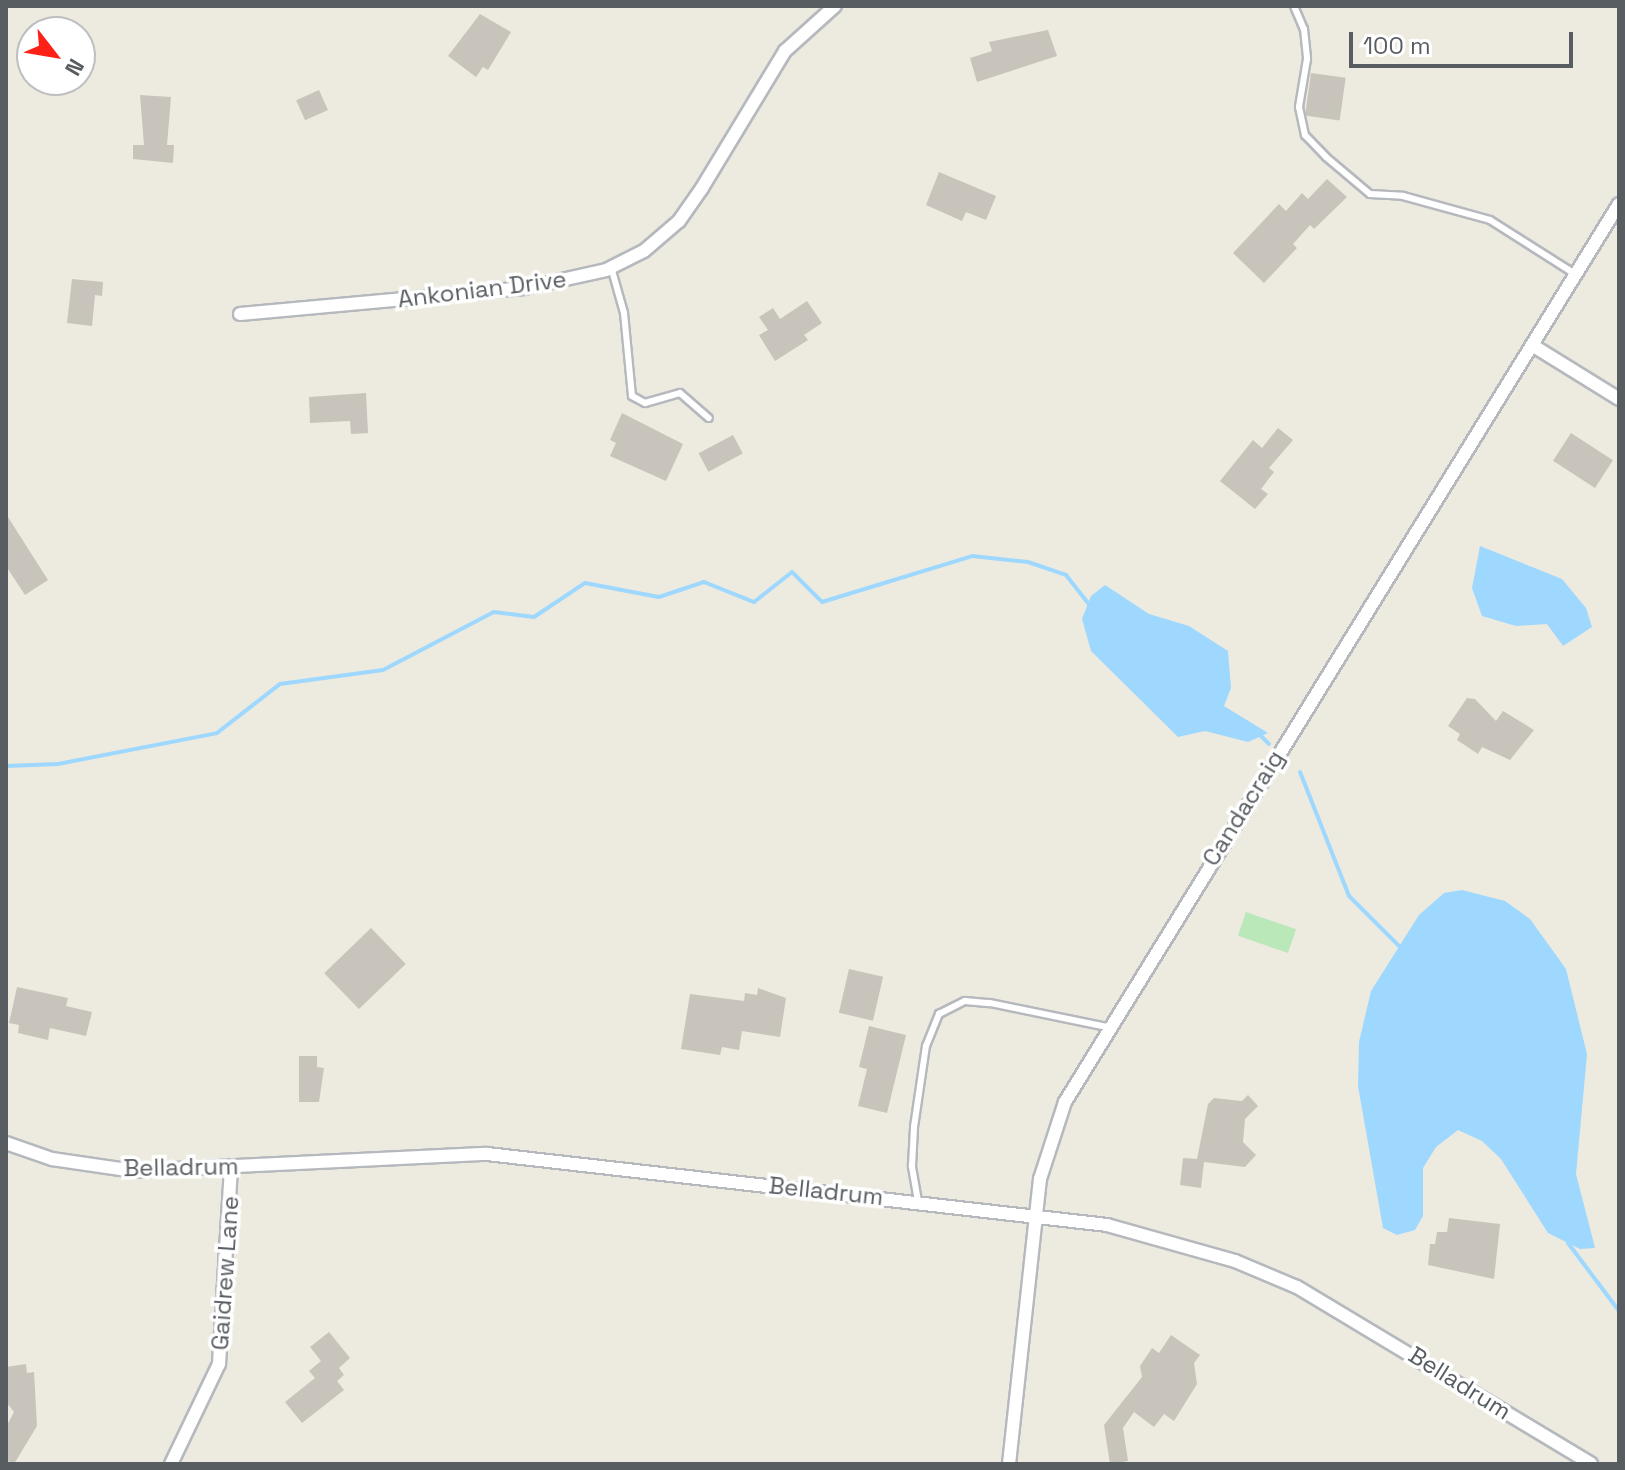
<!DOCTYPE html>
<html>
<head>
<meta charset="utf-8">
<style>
	body { margin:0 }
	#map { position:relative; width:1625px; height:1470px; overflow:hidden; background:#edeadf; font-family:"Space Grotesk",sans-serif }
	div>[style] { position:absolute }
	.green>* { inset:0; background:#bae8b8; transform-origin:0 0 }
	.water>* { inset:0; background:#9ed8ff }
	.stream>* { height:4px; margin:-2px; padding:0 2px; transform-origin:2px; border-radius:2px; background:#9ed8ff }
	.building>* { inset:0; background:#c8c4bc; transform-origin:0 0 }
	.roads { filter:drop-shadow(2px 0 #b5b9be) drop-shadow(-2px 0 #b5b9be) drop-shadow(0 2px #b5b9be) drop-shadow(0 -2px #b5b9be) }
	.service>* { height:6px; margin:-3px; padding:0 3px; transform-origin:3px; border-radius:3px; background:#fff }
	.minor>* { height:12px; margin:-6px; padding:0 6px; transform-origin:6px; border-radius:6px; background:#fff }
	span { translate:-50% -50%; white-space:nowrap; text-align:center; line-height:1.15; -webkit-text-stroke:7px #fff; paint-order:stroke }
	.street-label { font-size:24px; color:#585d62 }
	.frame { position:absolute; inset:0; border:8px solid #585d62; pointer-events:none }
	.north { position:absolute; left:16px; top:16px; width:80px; height:80px; box-sizing:border-box; background:#fff; border:2px solid #bcbec0; border-radius:50%; rotate:121deg; font-size:22px; font-weight:700; line-height:32px; text-align:center; color:#585d62 }
	.north::after { content:''; display:block; margin:auto; width:28px; height:36px; background:#fc2017; clip-path:polygon(50% 0,100% 100%,50% 72%,0 100%) }
	.scale { position:absolute; left:1349px; top:32px; width:224px; height:36px; box-sizing:border-box; border:4px solid #585d62; border-top:0; padding-left:10px; font-size:24px; line-height:28px; white-space:nowrap; color:#585d62; -webkit-text-stroke:6px #fff; paint-order:stroke }
</style>
</head>
<body>
<div id="map">
	<div class="green">
		<div style="left:1246px;top:912px;width:53px;height:25px;rotate:19deg"></div>
	</div>
	<div class="water">
		<div style="clip-path:polygon(1480px 546px,1562px 579px,1586px 608px,1592px 627px,1563px 646px,1547px 624px,1516px 626px,1482px 616px,1472px 588px)"></div>
		<div style="clip-path:polygon(1105px 585px,1149px 614px,1189px 626px,1228px 651px,1231px 688px,1224px 706px,1268px 733px,1248px 742px,1205px 731px,1178px 737px,1091px 651px,1082px 619px,1091px 596px)"></div>
		<div style="clip-path:polygon(1462px 890px,1505px 901px,1530px 919px,1566px 969px,1587px 1054px,1576px 1174px,1595px 1248px,1580px 1249px,1548px 1233px,1501px 1159px,1482px 1141px,1458px 1130px,1436px 1147px,1423px 1168px,1423px 1216px,1415px 1230px,1397px 1235px,1383px 1228px,1358px 1086px,1359px 1042px,1371px 991px,1419px 915px,1444px 893px)"></div>
	</div>
	<div class="stream">
		<div style="left:1259px;top:734px;width:14px;rotate:45deg"></div>
		<div style="left:6px;top:766px;width:52px;rotate:-2.2deg"></div>
		<div style="left:58px;top:764px;width:162px;rotate:-11deg"></div>
		<div style="left:217px;top:733px;width:80px;rotate:-37.9deg"></div>
		<div style="left:280px;top:684px;width:104px;rotate:-7.7deg"></div>
		<div style="left:383px;top:670px;width:125px;rotate:-27.6deg"></div>
		<div style="left:494px;top:612px;width:40px;rotate:7.1deg"></div>
		<div style="left:534px;top:617px;width:61px;rotate:-33.7deg"></div>
		<div style="left:585px;top:583px;width:75px;rotate:10.7deg"></div>
		<div style="left:659px;top:597px;width:47px;rotate:-18.4deg"></div>
		<div style="left:704px;top:582px;width:54px;rotate:21.8deg"></div>
		<div style="left:754px;top:602px;width:48px;rotate:-38.3deg"></div>
		<div style="left:792px;top:572px;width:42px;rotate:45deg"></div>
		<div style="left:822px;top:602px;width:157px;rotate:-17deg"></div>
		<div style="left:972px;top:556px;width:56px;rotate:6.1deg"></div>
		<div style="left:1028px;top:562px;width:40px;rotate:18.9deg"></div>
		<div style="left:1066px;top:575px;width:41px;rotate:52deg"></div>
		<div style="left:1300px;top:772px;width:133px;rotate:68.4deg"></div>
		<div style="left:1349px;top:896px;width:71px;rotate:45deg"></div>
		<div style="left:1568px;top:1243px;width:85px;rotate:53.1deg"></div>
	</div>
	<div class="building">
		<div style="clip-path:polygon(480px 14px,511px 32px,488px 70px,483px 67px,476px 77px,448px 56px)"></div>
		<div style="clip-path:polygon(1048px 30px,1057px 56px,977px 82px,970px 58px,992px 51px,989px 42px)"></div>
		<div style="left:1311px;top:73px;width:35px;height:43px;rotate:8deg"></div>
		<div style="left:319px;top:90px;width:22px;height:25px;rotate:66deg"></div>
		<div style="clip-path:polygon(140px 95px,171px 97px,167px 145px,174px 145px,173px 163px,133px 159px,133px 145px,144px 145px)"></div>
		<div style="clip-path:polygon(939px 172px,996px 196px,986px 220px,966px 212px,962px 221px,926px 205px)"></div>
		<div style="clip-path:polygon(1327px 179px,1347px 197px,1314px 229px,1310px 225px,1293px 244px,1297px 248px,1264px 283px,1233px 253px,1279px 204px,1286px 211px,1302px 193px,1308px 199px)"></div>
		<div style="clip-path:polygon(72px 279px,103px 282px,102px 296px,95px 295px,92px 326px,67px 323px)"></div>
		<div style="clip-path:polygon(807px 301px,822px 323px,804px 335px,808px 340px,775px 361px,759px 335px,768px 330px,759px 317px,773px 308px,780px 319px)"></div>
		<div style="clip-path:polygon(366px 393px,368px 433px,351px 434px,350px 421px,310px 423px,309px 397px)"></div>
		<div style="clip-path:polygon(622px 413px,683px 444px,666px 481px,610px 456px,616px 443px,610px 440px)"></div>
		<div style="clip-path:polygon(1278px 428px,1293px 440px,1269px 468px,1274px 472px,1261px 489px,1268px 494px,1255px 509px,1220px 481px,1253px 440px,1262px 448px)"></div>
		<div style="left:1571px;top:433px;width:50px;height:33px;rotate:33deg"></div>
		<div style="left:733px;top:435px;width:21px;height:39px;rotate:62deg"></div>
		<div style="clip-path:polygon(6px 514px,48px 580px,25px 595px,6px 566px)"></div>
		<div style="clip-path:polygon(1467px 698px,1475px 699px,1496px 721px,1503px 711px,1534px 730px,1510px 760px,1482px 747px,1478px 754px,1457px 740px,1460px 734px,1448px 726px)"></div>
		<div style="left:371px;top:928px;width:50px;height:65px;rotate:46deg"></div>
		<div style="left:849px;top:969px;width:35px;height:45px;rotate:13deg"></div>
		<div style="clip-path:polygon(17px 987px,68px 998px,66px 1006px,92px 1012px,86px 1036px,50px 1028px,48px 1040px,18px 1033px,19px 1025px,9px 1023px)"></div>
		<div style="clip-path:polygon(758px 988px,786px 998px,780px 1037px,742px 1031px,739px 1050px,722px 1047px,720px 1055px,681px 1049px,690px 994px,744px 1001px,745px 993px,757px 995px)"></div>
		<div style="clip-path:polygon(869px 1026px,906px 1035px,887px 1113px,858px 1106px,867px 1069px,859px 1067px)"></div>
		<div style="clip-path:polygon(299px 1056px,317px 1056px,317px 1067px,324px 1068px,319px 1102px,299px 1102px)"></div>
		<div style="clip-path:polygon(1248px 1095px,1258px 1106px,1245px 1119px,1243px 1142px,1256px 1155px,1245px 1167px,1204px 1162px,1201px 1188px,1180px 1185px,1183px 1158px,1197px 1159px,1208px 1104px,1214px 1098px,1242px 1101px)"></div>
		<div style="clip-path:polygon(1449px 1218px,1500px 1224px,1494px 1279px,1428px 1265px,1430px 1244px,1435px 1244px,1437px 1232px,1447px 1232px)"></div>
		<div style="clip-path:polygon(329px 1332px,350px 1358px,339px 1368px,344px 1375px,337px 1381px,344px 1390px,302px 1423px,285px 1402px,315px 1378px,309px 1371px,321px 1361px,310px 1347px)"></div>
		<div style="clip-path:polygon(1171px 1335px,1200px 1355px,1194px 1363px,1197px 1384px,1174px 1421px,1164px 1414px,1154px 1427px,1134px 1412px,1123px 1428px,1128px 1461px,1110px 1464px,1104px 1425px,1142px 1377px,1140px 1366px,1152px 1348px,1159px 1353px)"></div>
		<div style="clip-path:polygon(26px 1364px,27px 1373px,34px 1372px,37px 1426px,14px 1464px,6px 1460px,6px 1427px,14px 1412px,6px 1402px,6px 1367px)"></div>
	</div>
	<div class="roads">
		<div class="service">
			<div style="left:1294px;top:6px;width:25px;rotate:67deg"></div>
			<div style="left:1304px;top:29px;width:30px;rotate:84deg"></div>
			<div style="left:1307px;top:59px;width:49px;rotate:99.5deg"></div>
			<div style="left:1299px;top:107px;width:29px;rotate:78deg"></div>
			<div style="left:1305px;top:135px;width:30px;rotate:46deg"></div>
			<div style="left:1326px;top:157px;width:57px;rotate:40.1deg"></div>
			<div style="left:1370px;top:194px;width:33px;rotate:3deg"></div>
			<div style="left:1403px;top:196px;width:90px;rotate:15.4deg"></div>
			<div style="left:1490px;top:220px;width:101px;rotate:32.4deg"></div>
			<div style="left:611px;top:267px;width:48px;rotate:74.2deg"></div>
			<div style="left:624px;top:313px;width:83px;rotate:84.5deg"></div>
			<div style="left:632px;top:396px;width:15px;rotate:28deg"></div>
			<div style="left:645px;top:403px;width:36px;rotate:-16deg"></div>
			<div style="left:680px;top:393px;width:38px;rotate:41deg"></div>
			<div style="left:918px;top:1201px;width:36px;rotate:-100deg"></div>
			<div style="left:912px;top:1166px;width:39px;rotate:-87deg"></div>
			<div style="left:914px;top:1127px;width:82px;rotate:-81.6deg"></div>
			<div style="left:926px;top:1046px;width:35px;rotate:-68deg"></div>
			<div style="left:939px;top:1014px;width:29px;rotate:-27deg"></div>
			<div style="left:965px;top:1001px;width:25px;rotate:5deg"></div>
			<div style="left:990px;top:1003px;width:119px;rotate:11.6deg"></div>
		</div>
		<div class="minor">
			<div style="left:240px;top:314px;width:286px;rotate:-5.2deg"></div>
			<div style="left:525px;top:288px;width:83px;rotate:-12.5deg"></div>
			<div style="left:606px;top:270px;width:42px;rotate:-26.6deg"></div>
			<div style="left:644px;top:251px;width:46px;rotate:-40.6deg"></div>
			<div style="left:679px;top:221px;width:40px;rotate:-55.1deg"></div>
			<div style="left:702px;top:188px;width:160px;rotate:-58.8deg"></div>
			<div style="left:785px;top:51px;width:67px;rotate:-42deg"></div>
			<div style="left:1532px;top:345px;width:102px;rotate:31.8deg"></div>
			<div style="left:6px;top:1143px;width:49px;rotate:19.2deg"></div>
			<div style="left:52px;top:1159px;width:83px;rotate:8.3deg"></div>
			<div style="left:134px;top:1171px;width:353px;rotate:-2.8deg"></div>
			<div style="left:487px;top:1154px;width:624px;rotate:6.53deg"></div>
			<div style="left:1107px;top:1225px;width:133px;rotate:15.7deg"></div>
			<div style="left:1235px;top:1261px;width:67px;rotate:22.8deg"></div>
			<div style="left:1297px;top:1287px;width:343px;rotate:31deg"></div>
			<div style="left:171px;top:1464px;width:111px;rotate:-64.4deg"></div>
			<div style="left:219px;top:1364px;width:197px;rotate:-86.5deg"></div>
			<div style="left:1009px;top:1464px;width:287px;rotate:-83.8deg"></div>
			<div style="left:1040px;top:1179px;width:81px;rotate:-72deg"></div>
			<div style="left:1065px;top:1102px;width:1055px;rotate:-58.33deg"></div>
		</div>
	</div>
	<div class="street-label">
		<span style="left:482px;top:289px;rotate:-7deg">Ankonian Drive</span>
		<span style="left:1243px;top:808px;rotate:-58deg">Candacraig</span>
		<span style="left:181px;top:1167px;rotate:-1deg">Belladrum</span>
		<span style="left:826px;top:1191px;rotate:6deg">Belladrum</span>
		<span style="left:225px;top:1273px;rotate:-86deg">Gaidrew Lane</span>
		<span style="left:1460px;top:1383px;rotate:32deg">Belladrum</span>
	</div>
	<div class="frame"></div>
	<div class="north">N</div>
	<div class="scale">100 m</div>
</div>
</body>
</html>
